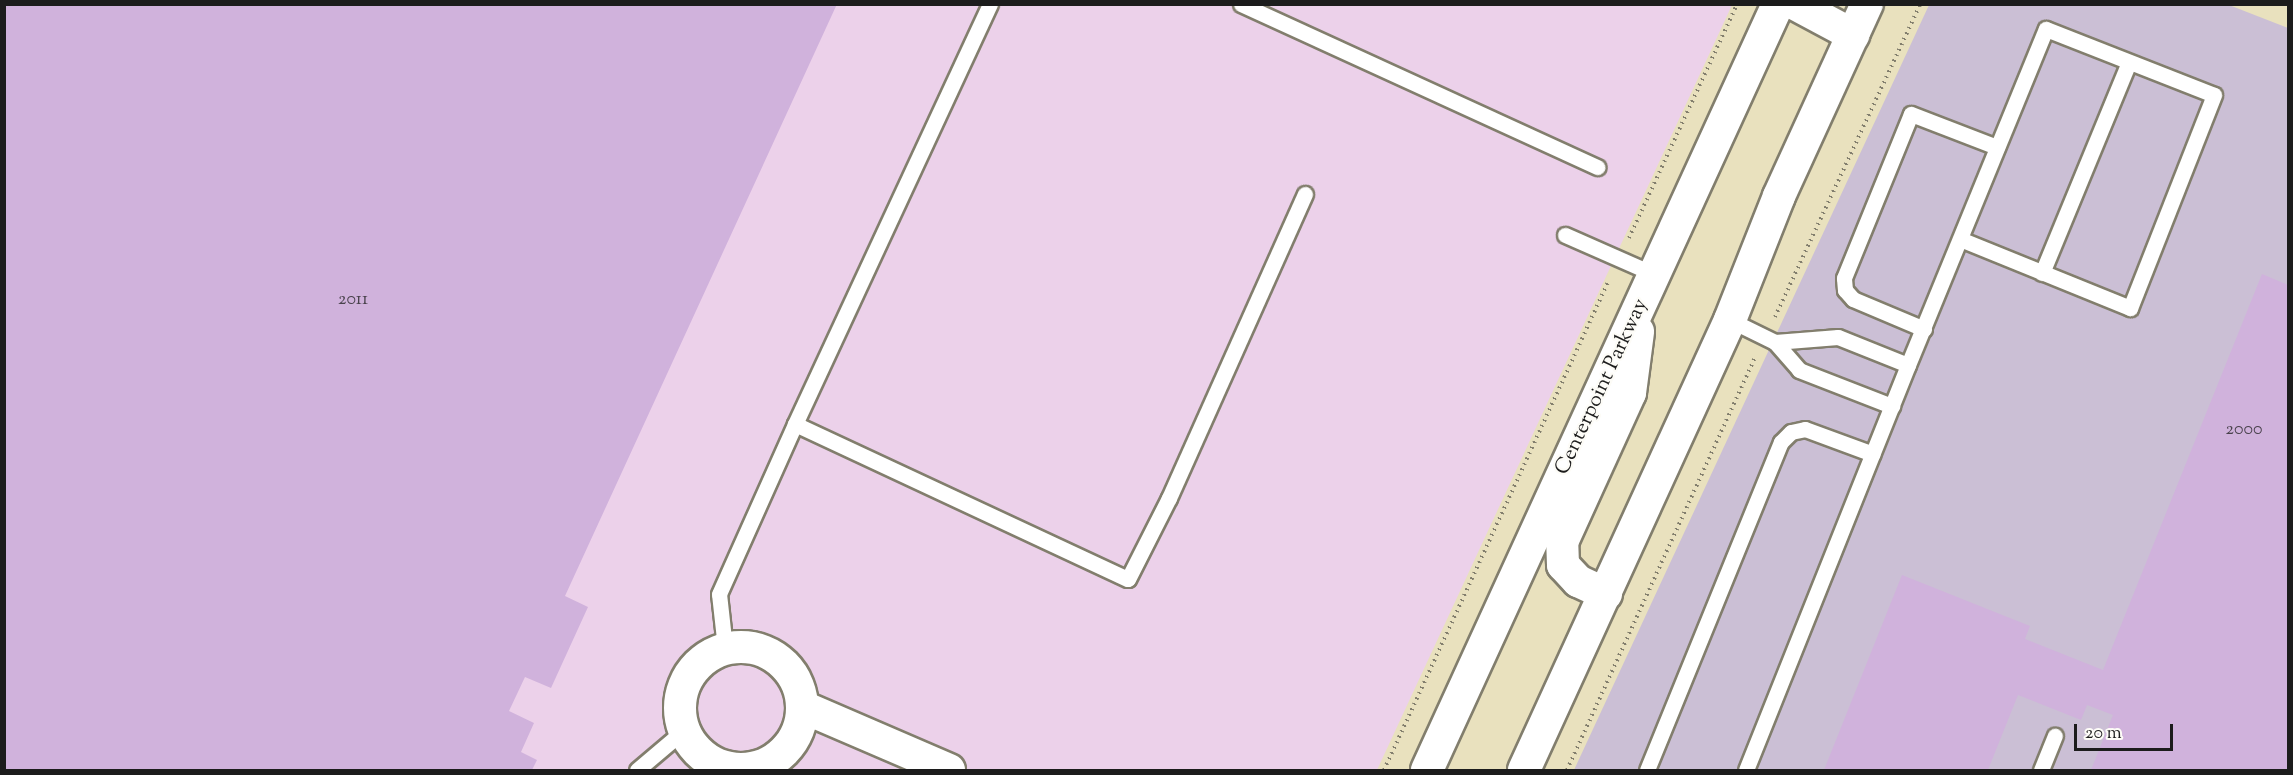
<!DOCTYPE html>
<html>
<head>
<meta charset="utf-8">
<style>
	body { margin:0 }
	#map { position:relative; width:2293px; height:775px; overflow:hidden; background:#e9e1be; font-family:"Sorts Mill Goudy",serif }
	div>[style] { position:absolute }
	.built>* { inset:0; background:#ecd1ea }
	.industrial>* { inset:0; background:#cbbfd5 }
	.building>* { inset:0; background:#d0b2dc }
	.path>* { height:4px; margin-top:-2px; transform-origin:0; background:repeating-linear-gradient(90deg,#827e6d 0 1.5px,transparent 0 6px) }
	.roads { filter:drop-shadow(2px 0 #827e6d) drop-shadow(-2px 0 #827e6d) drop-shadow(0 2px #827e6d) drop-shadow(0 -2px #827e6d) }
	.lane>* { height:15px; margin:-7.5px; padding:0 7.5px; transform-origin:7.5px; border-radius:7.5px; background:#fff }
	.street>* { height:32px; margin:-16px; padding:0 16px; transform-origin:16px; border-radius:16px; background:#fff }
	.street>.ring { margin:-16px; padding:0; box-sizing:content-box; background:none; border:32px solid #fff; border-radius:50% }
	span { translate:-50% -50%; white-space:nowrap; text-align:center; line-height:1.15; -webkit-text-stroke:4.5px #fdfcf7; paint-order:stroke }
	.number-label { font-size:18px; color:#49424c }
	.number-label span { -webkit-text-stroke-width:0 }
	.street-label { font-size:21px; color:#1c1c1c }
	.frame { position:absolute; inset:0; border:6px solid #1c1c1c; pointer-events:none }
	.scale { position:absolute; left:2074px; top:724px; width:99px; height:27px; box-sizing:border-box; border:3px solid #1c1c1c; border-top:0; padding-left:8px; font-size:18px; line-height:21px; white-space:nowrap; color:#1c1c1c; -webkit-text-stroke:4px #fdfcf7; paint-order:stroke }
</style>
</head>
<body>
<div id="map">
	<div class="built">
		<div style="clip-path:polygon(5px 5px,1732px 5px,1377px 770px,5px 770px)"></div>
	</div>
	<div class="industrial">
		<div style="clip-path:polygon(1929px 5px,2229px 5px,2288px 28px,2288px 770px,1574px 770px)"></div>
	</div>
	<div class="building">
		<div style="clip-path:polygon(4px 4px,837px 4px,565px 596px,588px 607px,551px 688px,525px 677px,509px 711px,534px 723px,521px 752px,537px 760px,532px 770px,4px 770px)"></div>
		<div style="clip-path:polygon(2262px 274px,2288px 285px,2288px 770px,2091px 770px,2113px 715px,2087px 705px,2081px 720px,2018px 695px,1988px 770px,1824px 770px,1902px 575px,2030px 626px,2025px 639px,2103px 670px)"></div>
	</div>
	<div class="path">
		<div style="left:1629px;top:238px;width:258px;rotate:-65.2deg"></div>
		<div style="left:1775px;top:317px;width:345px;rotate:-65.1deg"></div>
		<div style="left:1384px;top:770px;width:539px;rotate:-65.34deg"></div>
		<div style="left:1567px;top:770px;width:453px;rotate:-65.5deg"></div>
	</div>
	<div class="roads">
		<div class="lane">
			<div style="left:990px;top:4px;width:463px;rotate:114.9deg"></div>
			<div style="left:795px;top:424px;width:367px;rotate:25deg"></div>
			<div style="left:1128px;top:579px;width:91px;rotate:-63.2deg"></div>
			<div style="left:1169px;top:498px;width:333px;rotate:-65.9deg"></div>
			<div style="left:1241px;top:4px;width:392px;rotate:24.6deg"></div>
			<div style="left:1565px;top:235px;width:97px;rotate:23.7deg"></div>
			<div style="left:2042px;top:273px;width:228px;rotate:-67.6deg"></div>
			<div style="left:1730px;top:320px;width:50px;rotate:26.1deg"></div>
			<div style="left:1775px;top:342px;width:37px;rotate:49deg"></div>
			<div style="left:1799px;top:370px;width:100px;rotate:21.2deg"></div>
			<div style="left:1924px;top:329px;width:77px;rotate:-157.1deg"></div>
			<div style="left:1853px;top:299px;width:12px;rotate:-132deg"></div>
			<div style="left:1845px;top:290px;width:12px;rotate:-95deg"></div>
			<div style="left:1844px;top:278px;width:177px;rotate:-67.8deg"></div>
			<div style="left:1911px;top:114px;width:92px;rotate:21deg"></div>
			<div style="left:1775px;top:342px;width:63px;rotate:-4.5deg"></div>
			<div style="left:1838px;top:337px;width:75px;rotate:21.8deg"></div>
			<div style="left:725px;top:648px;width:54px;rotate:-96.3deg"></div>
			<div style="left:719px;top:594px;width:186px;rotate:-65.9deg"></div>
			<div style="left:637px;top:770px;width:60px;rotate:-40.3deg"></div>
			<div style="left:1647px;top:770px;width:354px;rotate:-67.8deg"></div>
			<div style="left:1781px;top:442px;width:14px;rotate:-45deg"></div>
			<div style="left:1791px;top:432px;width:14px;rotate:-12deg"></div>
			<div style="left:1805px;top:429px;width:72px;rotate:20.2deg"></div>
			<div style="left:1746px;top:770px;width:436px;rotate:-68.2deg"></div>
			<div style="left:1908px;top:365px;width:363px;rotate:-67.7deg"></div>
			<div style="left:2046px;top:29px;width:180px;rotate:21.4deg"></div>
			<div style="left:2214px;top:95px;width:229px;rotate:111.5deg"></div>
			<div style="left:2130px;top:308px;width:183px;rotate:-157.9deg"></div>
			<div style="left:2041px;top:770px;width:37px;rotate:-68deg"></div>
		</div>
		<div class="street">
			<div style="left:1795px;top:4px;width:66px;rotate:28.1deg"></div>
			<div style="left:1606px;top:594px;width:31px;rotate:-155deg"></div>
			<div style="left:1578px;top:581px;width:22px;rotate:-133deg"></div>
			<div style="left:1563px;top:565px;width:23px;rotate:-92deg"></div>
			<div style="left:1562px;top:542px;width:164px;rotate:-65.5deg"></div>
			<div style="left:1630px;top:393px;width:62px;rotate:-82.5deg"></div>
			<div class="ring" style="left:680px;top:647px;width:90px;height:90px"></div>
			<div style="left:803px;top:707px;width:159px;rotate:23.3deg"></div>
			<div style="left:1427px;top:770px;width:843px;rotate:-65.38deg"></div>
			<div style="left:1524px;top:770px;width:495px;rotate:-65.4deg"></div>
			<div style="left:1730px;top:320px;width:133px;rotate:-68.4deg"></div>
			<div style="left:1779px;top:196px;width:211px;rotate:-65.4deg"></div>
		</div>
	</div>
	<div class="number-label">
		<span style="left:353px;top:300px">2011</span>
		<span style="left:2244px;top:430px">2000</span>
	</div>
	<div class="street-label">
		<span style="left:1602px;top:387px;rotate:-65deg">Centerpoint Parkway</span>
	</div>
	<div class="frame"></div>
	<div class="scale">20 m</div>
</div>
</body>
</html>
